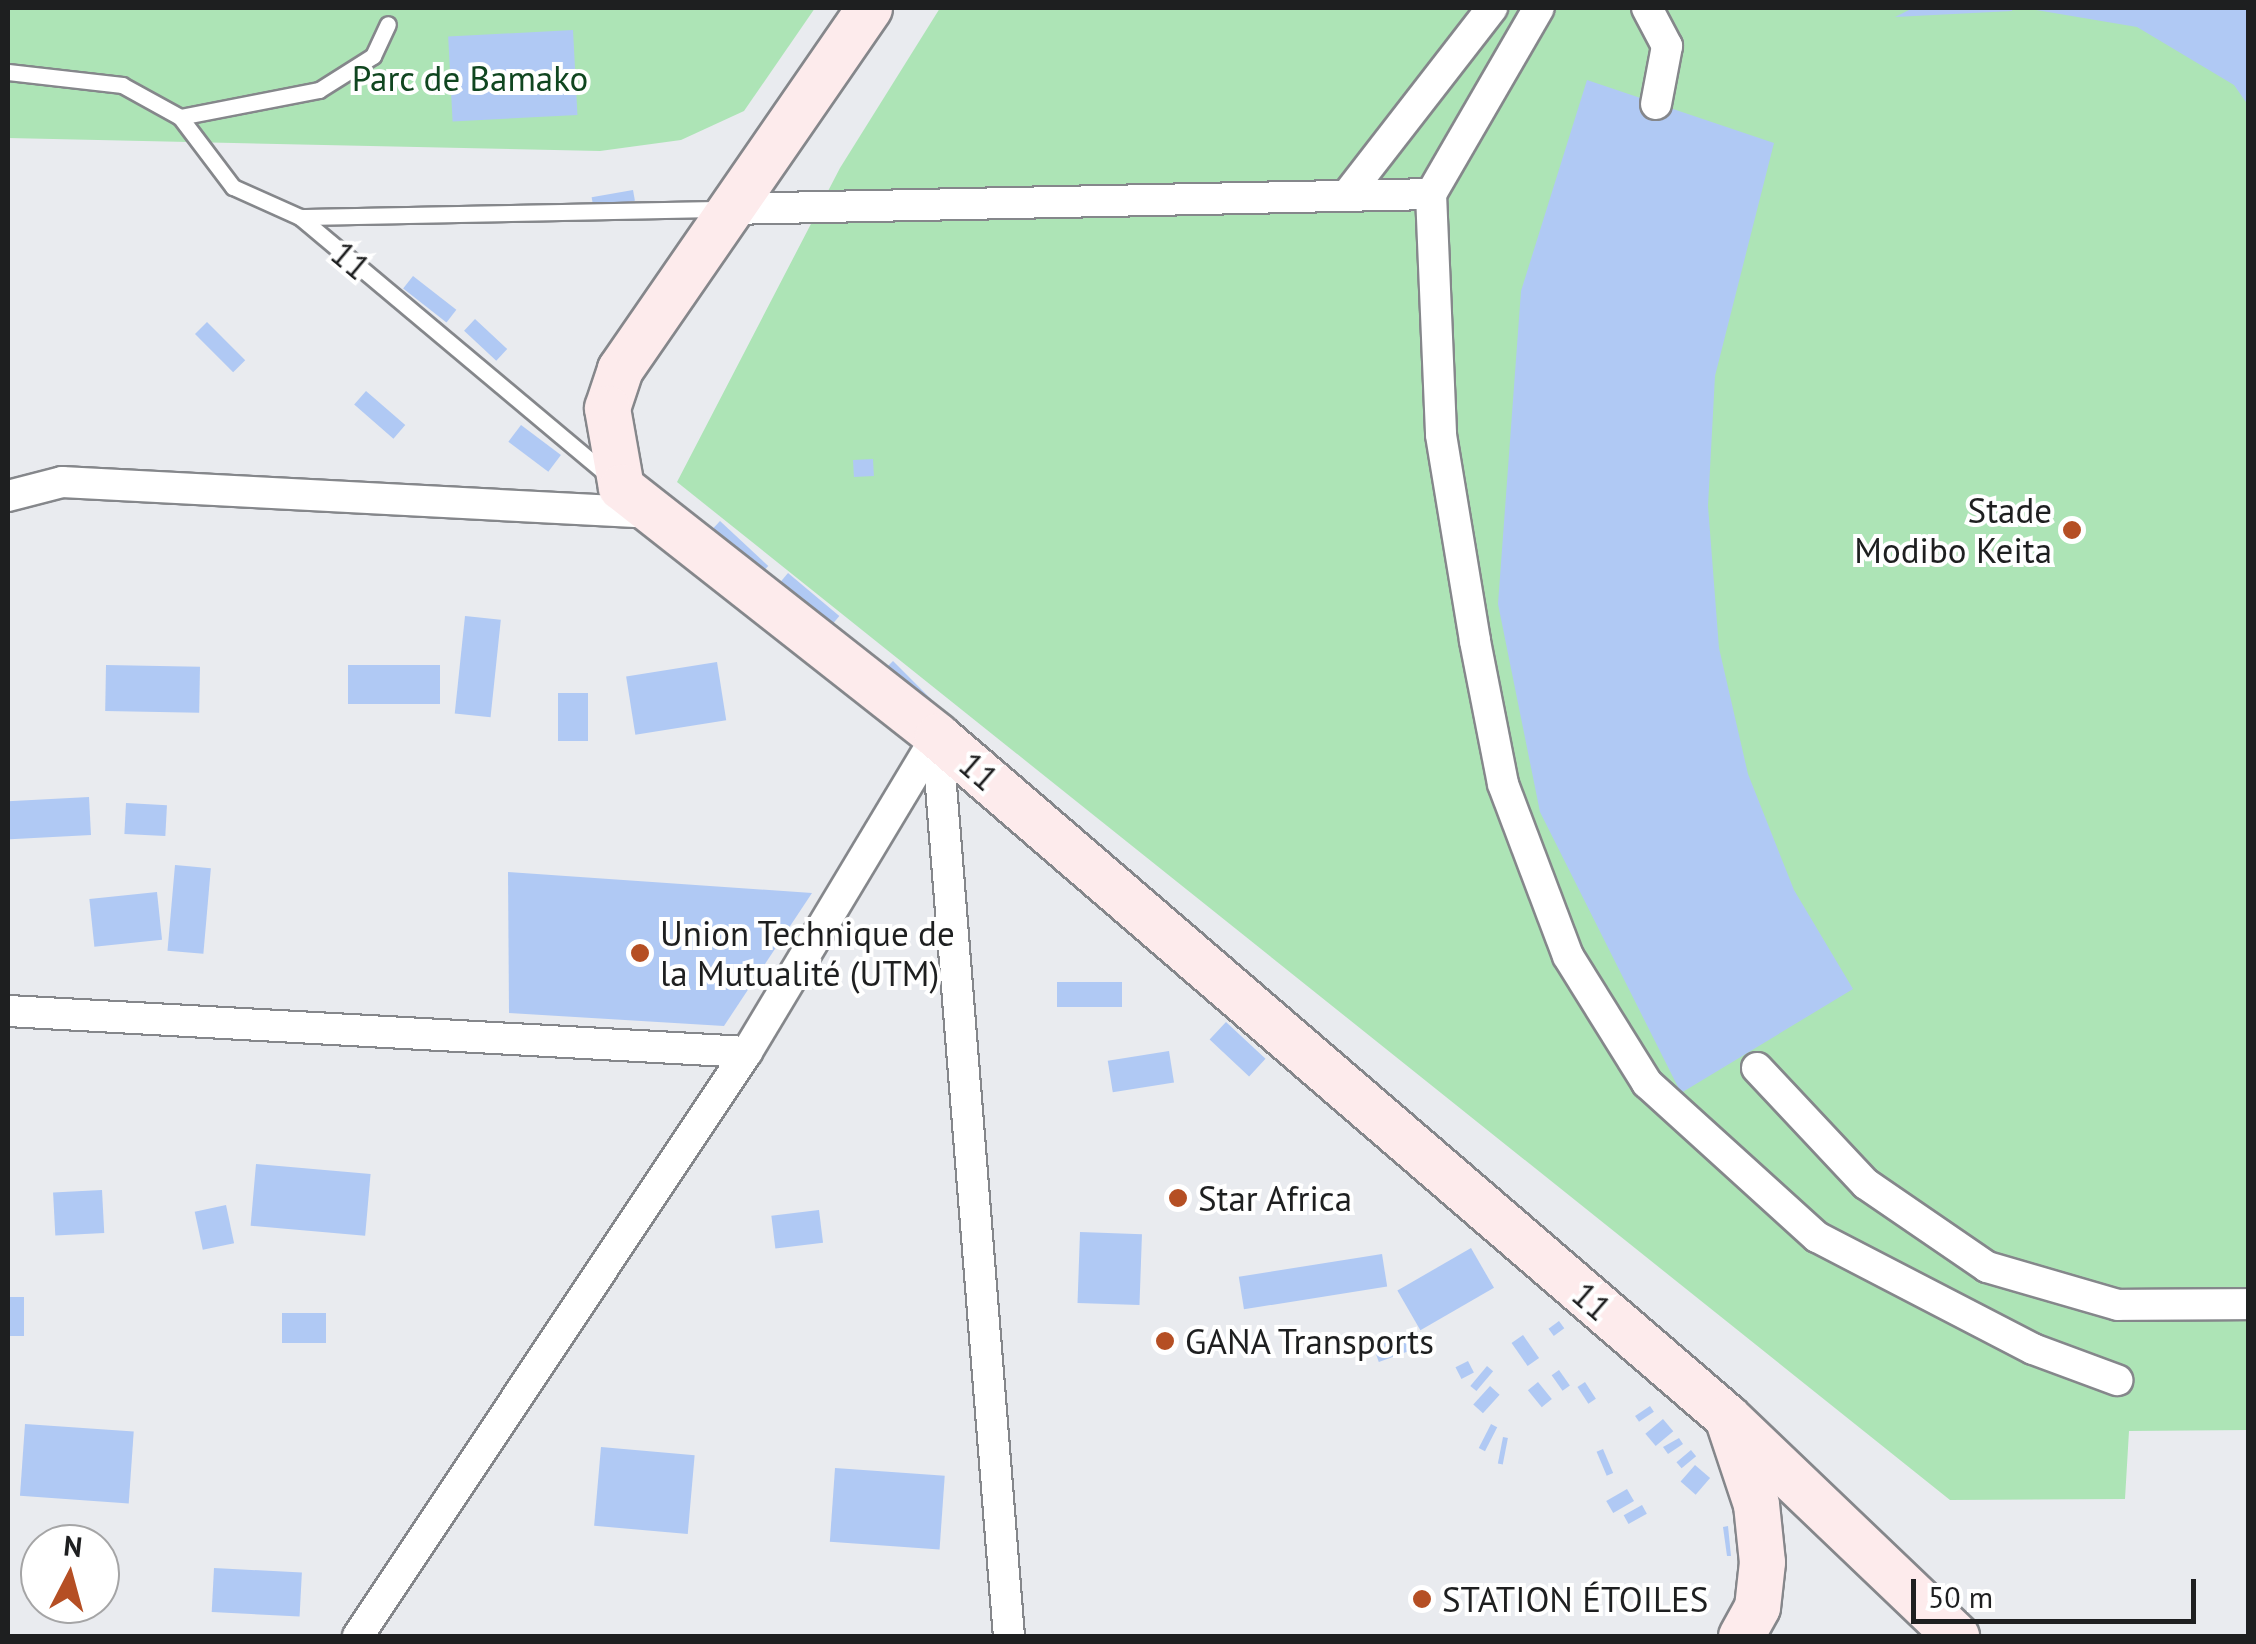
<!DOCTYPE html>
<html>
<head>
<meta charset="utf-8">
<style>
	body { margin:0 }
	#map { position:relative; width:2256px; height:1644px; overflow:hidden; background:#e9ebef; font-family:"PT Sans",sans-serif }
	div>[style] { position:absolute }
	.green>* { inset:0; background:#ade4b6 }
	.building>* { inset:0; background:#b0c9f4; transform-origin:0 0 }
	.roads { filter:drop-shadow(2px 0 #85878b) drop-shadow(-2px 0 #85878b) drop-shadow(0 2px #85878b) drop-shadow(0 -2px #85878b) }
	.lane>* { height:15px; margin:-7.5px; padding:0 7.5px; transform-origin:7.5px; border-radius:7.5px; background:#fff }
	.street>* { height:30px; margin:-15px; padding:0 15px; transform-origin:15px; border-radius:15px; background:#fff }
	.secondary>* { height:45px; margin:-22.5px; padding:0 22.5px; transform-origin:22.5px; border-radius:22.5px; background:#fdebec }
	.dots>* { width:28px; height:28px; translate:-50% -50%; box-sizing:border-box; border:5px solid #fff; border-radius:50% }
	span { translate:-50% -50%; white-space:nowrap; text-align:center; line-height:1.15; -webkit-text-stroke:8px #fff; paint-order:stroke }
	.park-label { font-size:35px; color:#104620 }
	.street-label { font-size:35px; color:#1e1f20 }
	.poi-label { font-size:35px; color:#1e1f20 }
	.right { translate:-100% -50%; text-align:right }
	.left { translate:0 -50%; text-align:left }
	.frame { position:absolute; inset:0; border:10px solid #1e1f20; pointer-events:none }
	.north { position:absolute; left:20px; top:1524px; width:100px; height:100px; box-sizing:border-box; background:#fff; border:2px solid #a5a5a6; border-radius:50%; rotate:6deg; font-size:28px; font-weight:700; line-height:40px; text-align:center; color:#1e1f20 }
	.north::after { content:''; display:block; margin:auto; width:35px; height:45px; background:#b54f24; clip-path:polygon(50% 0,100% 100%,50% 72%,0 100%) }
	.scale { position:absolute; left:1911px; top:1579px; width:285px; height:45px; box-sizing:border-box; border:5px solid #1e1f20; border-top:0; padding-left:12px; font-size:30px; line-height:35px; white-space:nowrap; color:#1e1f20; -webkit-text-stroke:8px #fff; paint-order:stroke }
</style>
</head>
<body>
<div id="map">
	<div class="green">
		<div style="clip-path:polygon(8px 8px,815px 8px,744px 111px,681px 140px,600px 151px,8px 138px)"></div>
		<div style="clip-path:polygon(940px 8px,2248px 8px,2248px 1430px,2129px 1431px,2125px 1499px,1950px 1500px,677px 482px,840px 168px)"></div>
	</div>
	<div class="building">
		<div style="clip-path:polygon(1913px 8px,2012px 8px,2012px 11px,1895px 17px)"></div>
		<div style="clip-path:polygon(2248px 8px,2248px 105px,2234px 85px,2137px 27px,2036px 10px)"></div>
		<div style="left:573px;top:30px;width:85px;height:125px;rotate:87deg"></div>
		<div style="clip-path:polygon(1587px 80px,1774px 143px,1715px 376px,1708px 506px,1719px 648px,1748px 774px,1794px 890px,1853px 989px,1681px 1093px,1540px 812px,1498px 604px,1521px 291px)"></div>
		<div style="left:633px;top:190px;width:11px;height:42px;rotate:80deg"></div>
		<div style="left:413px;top:276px;width:55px;height:16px;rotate:38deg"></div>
		<div style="left:475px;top:319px;width:44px;height:16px;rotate:43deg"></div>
		<div style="left:207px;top:322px;width:54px;height:17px;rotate:45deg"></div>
		<div style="left:366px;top:391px;width:52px;height:18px;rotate:41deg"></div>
		<div style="left:521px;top:425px;width:50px;height:21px;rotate:37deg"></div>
		<div style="left:873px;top:459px;width:17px;height:20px;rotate:87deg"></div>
		<div style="left:720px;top:521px;width:66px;height:19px;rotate:43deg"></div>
		<div style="left:788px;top:573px;width:67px;height:17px;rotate:40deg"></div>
		<div style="left:465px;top:616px;width:36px;height:98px;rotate:6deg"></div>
		<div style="left:893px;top:661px;width:54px;height:15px;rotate:45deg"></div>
		<div style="left:717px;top:662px;width:59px;height:92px;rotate:81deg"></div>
		<div style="left:106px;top:665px;width:94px;height:46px;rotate:1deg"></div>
		<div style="left:348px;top:665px;width:92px;height:39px"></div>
		<div style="left:588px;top:693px;width:48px;height:30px;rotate:90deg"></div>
		<div style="left:89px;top:797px;width:38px;height:81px;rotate:87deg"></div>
		<div style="left:126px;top:803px;width:41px;height:31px;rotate:3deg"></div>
		<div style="left:175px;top:865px;width:36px;height:86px;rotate:5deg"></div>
		<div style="clip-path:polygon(508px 872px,812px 893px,724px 1026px,509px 1013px)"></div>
		<div style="left:157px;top:892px;width:48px;height:68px;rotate:84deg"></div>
		<div style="left:1122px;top:982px;width:25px;height:65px;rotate:90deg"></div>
		<div style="left:1226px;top:1022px;width:54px;height:24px;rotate:43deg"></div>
		<div style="left:1169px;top:1051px;width:32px;height:62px;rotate:81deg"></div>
		<div style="left:256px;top:1164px;width:115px;height:62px;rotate:5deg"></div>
		<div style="left:102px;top:1190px;width:43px;height:49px;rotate:87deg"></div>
		<div style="left:226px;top:1205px;width:39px;height:32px;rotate:78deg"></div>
		<div style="left:819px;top:1210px;width:33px;height:48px;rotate:83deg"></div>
		<div style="left:1080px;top:1232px;width:62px;height:71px;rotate:2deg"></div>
		<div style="left:1471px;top:1248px;width:46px;height:85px;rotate:60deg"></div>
		<div style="left:1382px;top:1254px;width:33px;height:145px;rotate:81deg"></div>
		<div style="left:8px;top:1297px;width:16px;height:39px"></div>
		<div style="left:282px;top:1313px;width:44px;height:30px"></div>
		<div style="left:1559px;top:1321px;width:9px;height:13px;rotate:54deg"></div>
		<div style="left:1403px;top:1332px;width:20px;height:33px;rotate:70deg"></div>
		<div style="left:1523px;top:1335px;width:28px;height:14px;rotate:55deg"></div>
		<div style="left:1468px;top:1361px;width:13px;height:14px;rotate:63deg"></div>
		<div style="left:1487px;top:1366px;width:8px;height:26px;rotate:40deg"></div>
		<div style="left:1559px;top:1370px;width:19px;height:9px;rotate:55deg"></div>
		<div style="left:1538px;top:1382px;width:22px;height:13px;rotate:51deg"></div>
		<div style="left:1585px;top:1382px;width:20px;height:9px;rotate:57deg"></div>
		<div style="left:1490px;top:1386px;width:13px;height:25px;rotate:42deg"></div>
		<div style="left:1650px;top:1406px;width:7px;height:18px;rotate:56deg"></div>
		<div style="left:1663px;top:1419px;width:16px;height:23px;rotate:50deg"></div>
		<div style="left:25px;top:1424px;width:109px;height:72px;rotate:4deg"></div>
		<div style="left:1491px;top:1424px;width:7px;height:27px;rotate:27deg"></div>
		<div style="left:1503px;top:1437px;width:5px;height:27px;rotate:11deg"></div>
		<div style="clip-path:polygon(1679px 1438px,1683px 1444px,1668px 1454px,1663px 1447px)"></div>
		<div style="left:601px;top:1447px;width:94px;height:79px;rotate:5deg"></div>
		<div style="left:1603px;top:1449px;width:26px;height:7px;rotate:67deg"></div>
		<div style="left:1691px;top:1450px;width:8px;height:19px;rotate:50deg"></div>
		<div style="left:1695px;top:1465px;width:20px;height:22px;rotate:41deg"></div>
		<div style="left:835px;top:1468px;width:110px;height:74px;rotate:4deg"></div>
		<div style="left:1627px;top:1489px;width:14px;height:24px;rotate:60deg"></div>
		<div style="left:1642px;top:1505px;width:10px;height:21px;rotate:61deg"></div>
		<div style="clip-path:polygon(1728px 1526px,1731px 1556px,1727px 1556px,1723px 1527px)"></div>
		<div style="left:214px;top:1568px;width:88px;height:44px;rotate:3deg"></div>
	</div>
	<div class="roads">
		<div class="lane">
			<div style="left:8px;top:72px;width:115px;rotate:6.5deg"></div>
			<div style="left:122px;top:85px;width:66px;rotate:28.9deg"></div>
			<div style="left:180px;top:117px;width:88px;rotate:52.9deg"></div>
			<div style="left:233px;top:187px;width:73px;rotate:24.1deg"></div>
			<div style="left:300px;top:217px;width:403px;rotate:40deg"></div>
			<div style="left:180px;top:117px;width:142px;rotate:-11deg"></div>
			<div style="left:319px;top:90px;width:64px;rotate:-32.2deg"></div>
			<div style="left:373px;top:56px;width:35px;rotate:-65deg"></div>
			<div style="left:300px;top:217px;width:421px;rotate:-1.1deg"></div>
		</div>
		<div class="street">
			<div style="left:1647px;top:8px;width:43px;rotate:62.2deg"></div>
			<div style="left:1667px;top:46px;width:59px;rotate:100.7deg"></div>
			<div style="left:1431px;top:194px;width:241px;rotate:87.6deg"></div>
			<div style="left:1441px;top:435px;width:209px;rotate:80.6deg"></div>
			<div style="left:1475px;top:641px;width:146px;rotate:78.9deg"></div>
			<div style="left:1503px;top:784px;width:184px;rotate:69.3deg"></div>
			<div style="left:1568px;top:956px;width:150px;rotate:58.1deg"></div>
			<div style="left:1647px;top:1083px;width:229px;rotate:42.2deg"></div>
			<div style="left:1817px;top:1237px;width:243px;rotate:27.4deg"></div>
			<div style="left:2033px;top:1349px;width:90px;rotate:20.3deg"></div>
			<div style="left:1347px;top:195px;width:237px;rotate:-52.2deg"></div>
			<div style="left:729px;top:209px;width:702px;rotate:-1.22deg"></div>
			<div style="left:1431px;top:194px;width:215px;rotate:-59.9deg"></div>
			<div style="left:8px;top:496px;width:56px;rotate:-14.5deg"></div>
			<div style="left:62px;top:482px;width:593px;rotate:3deg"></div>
			<div style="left:937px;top:736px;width:903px;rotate:85.43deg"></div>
			<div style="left:8px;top:1011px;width:740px;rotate:3.18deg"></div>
			<div style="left:1757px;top:1068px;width:159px;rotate:46.8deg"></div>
			<div style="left:1866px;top:1184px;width:147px;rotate:34.4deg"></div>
			<div style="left:1987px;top:1267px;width:136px;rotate:16.2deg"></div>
			<div style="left:2118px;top:1305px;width:130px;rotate:-0.4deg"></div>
			<div style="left:358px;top:1636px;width:702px;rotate:-56.33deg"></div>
			<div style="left:747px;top:1052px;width:369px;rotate:-59deg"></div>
		</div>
		<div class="secondary">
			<div style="left:869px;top:8px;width:439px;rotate:124.6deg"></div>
			<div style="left:620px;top:369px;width:41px;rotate:108.4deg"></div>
			<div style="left:607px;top:408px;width:80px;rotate:80deg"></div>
			<div style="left:621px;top:487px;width:402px;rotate:38.2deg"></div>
			<div style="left:937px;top:736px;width:1043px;rotate:40.76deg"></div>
			<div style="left:1727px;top:1417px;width:317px;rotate:43.7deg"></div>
			<div style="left:1729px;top:1423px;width:85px;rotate:71.6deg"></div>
			<div style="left:1756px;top:1504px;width:58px;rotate:84.1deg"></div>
			<div style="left:1762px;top:1562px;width:45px;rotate:96.3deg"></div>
			<div style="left:1757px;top:1607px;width:33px;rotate:119deg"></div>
		</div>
	</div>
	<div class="dots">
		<div style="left:2072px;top:530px;background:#b54f24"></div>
		<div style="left:640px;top:953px;background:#b54f24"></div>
		<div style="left:1178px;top:1198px;background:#b54f24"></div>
		<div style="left:1165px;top:1341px;background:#b54f24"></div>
		<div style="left:1422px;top:1599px;background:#b54f24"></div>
	</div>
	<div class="park-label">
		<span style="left:470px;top:78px">Parc de Bamako</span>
	</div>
	<div class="street-label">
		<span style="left:351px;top:260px;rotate:40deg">11</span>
		<span style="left:979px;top:771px;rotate:41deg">11</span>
		<span style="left:1592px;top:1301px;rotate:41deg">11</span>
	</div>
	<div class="poi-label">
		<span class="right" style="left:2052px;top:530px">Stade<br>Modibo Keita</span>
		<span class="left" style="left:660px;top:953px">Union Technique de<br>la Mutualité (UTM)</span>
		<span class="left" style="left:1198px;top:1198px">Star Africa</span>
		<span class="left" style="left:1185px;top:1341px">GANA Transports</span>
		<span class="left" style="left:1442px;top:1599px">STATION ÉTOILES</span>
	</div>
	<div class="frame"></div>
	<div class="north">N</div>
	<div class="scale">50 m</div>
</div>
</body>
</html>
